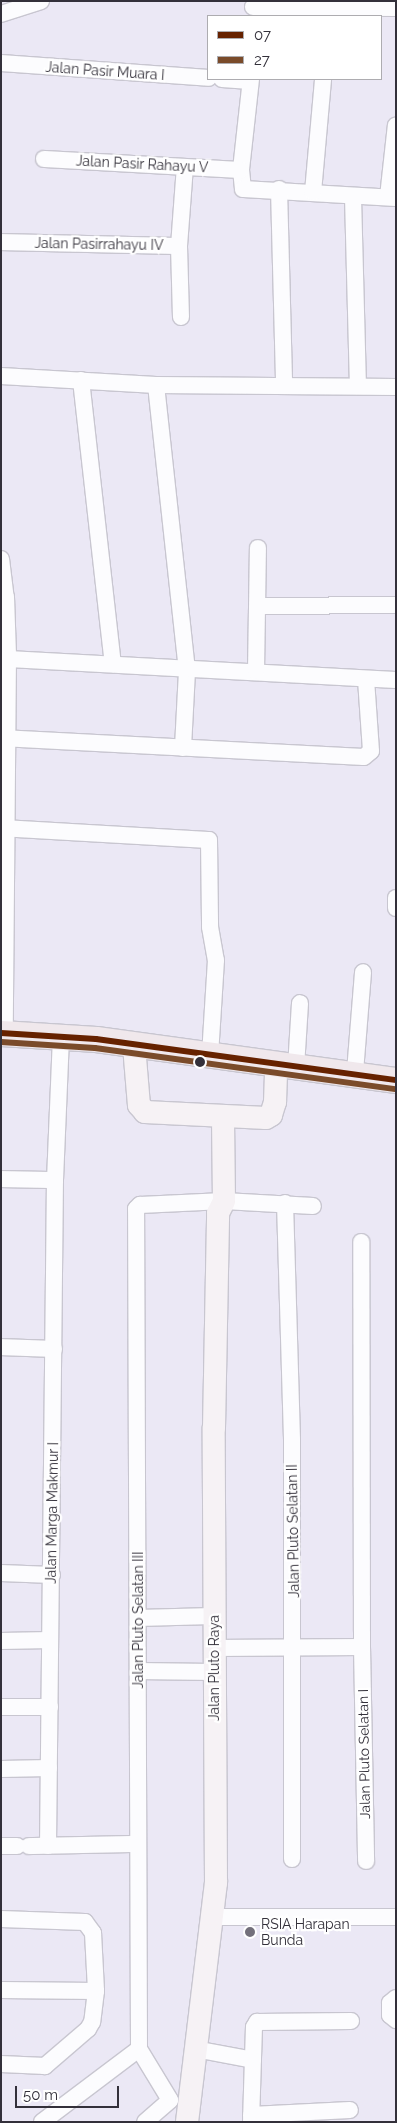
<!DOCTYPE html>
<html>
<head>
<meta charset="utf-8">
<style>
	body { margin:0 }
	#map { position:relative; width:397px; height:2123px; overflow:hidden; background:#ebe8f5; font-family:Raleway,sans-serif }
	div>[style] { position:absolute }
	.roads { filter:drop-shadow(1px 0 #c8c6d0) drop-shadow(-1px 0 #c8c6d0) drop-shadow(0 1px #c8c6d0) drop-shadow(0 -1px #c8c6d0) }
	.street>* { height:16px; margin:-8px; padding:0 8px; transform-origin:8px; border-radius:8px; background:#fcfcfe }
	.secondary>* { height:22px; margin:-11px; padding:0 11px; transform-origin:11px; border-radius:11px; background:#f6f2f5 }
	.primary>* { height:25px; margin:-12.5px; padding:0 12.5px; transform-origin:12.5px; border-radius:12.5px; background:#f0e8ec }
	.bus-1>* { height:6px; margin:-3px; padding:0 3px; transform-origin:3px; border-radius:3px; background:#620 }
	.bus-2>* { height:6px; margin:-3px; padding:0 3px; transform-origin:3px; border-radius:3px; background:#7a4b2a }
	.dots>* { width:14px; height:14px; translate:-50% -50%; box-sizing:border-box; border:2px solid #fff; border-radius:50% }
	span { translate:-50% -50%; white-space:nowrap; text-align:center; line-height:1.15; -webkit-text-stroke:4.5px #fff; paint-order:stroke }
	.street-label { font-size:14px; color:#33303a }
	.poi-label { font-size:14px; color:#33303a }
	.left { translate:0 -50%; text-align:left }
	.frame { position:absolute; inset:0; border:2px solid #33303a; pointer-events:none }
	.legend { position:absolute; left:207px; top:15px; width:175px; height:65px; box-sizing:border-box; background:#fff; border:1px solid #adacb0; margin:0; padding:6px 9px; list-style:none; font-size:15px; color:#33303a }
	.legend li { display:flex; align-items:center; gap:10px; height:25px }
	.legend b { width:25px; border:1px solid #adacb0 }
	.scale { position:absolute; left:15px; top:2086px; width:104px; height:22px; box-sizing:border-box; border:2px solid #33303a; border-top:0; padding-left:6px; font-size:15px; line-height:18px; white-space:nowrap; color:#33303a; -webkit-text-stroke:4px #fff; paint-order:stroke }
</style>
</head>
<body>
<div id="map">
	<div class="roads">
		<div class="street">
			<div style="left:253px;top:7px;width:143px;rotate:0.4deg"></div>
			<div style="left:1px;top:14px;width:42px;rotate:-18deg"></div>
			<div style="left:1px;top:63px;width:208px;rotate:4.1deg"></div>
			<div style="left:222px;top:79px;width:28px;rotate:4deg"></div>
			<div style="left:251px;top:79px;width:92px;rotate:96.3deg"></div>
			<div style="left:241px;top:170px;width:19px;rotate:84deg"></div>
			<div style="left:243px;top:189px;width:153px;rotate:3.4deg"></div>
			<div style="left:44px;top:159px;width:197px;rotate:3.2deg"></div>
			<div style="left:279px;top:189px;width:196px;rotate:88.5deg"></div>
			<div style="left:313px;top:192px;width:113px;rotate:-84.9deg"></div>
			<div style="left:353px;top:197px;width:188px;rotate:88.5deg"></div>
			<div style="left:388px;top:197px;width:72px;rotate:-83.7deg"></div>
			<div style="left:1px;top:242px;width:178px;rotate:1.3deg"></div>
			<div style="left:179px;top:246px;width:79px;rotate:-85.7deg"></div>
			<div style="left:179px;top:246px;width:71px;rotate:88.4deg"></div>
			<div style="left:1px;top:376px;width:155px;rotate:3.3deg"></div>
			<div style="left:156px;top:385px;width:240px;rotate:0.5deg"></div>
			<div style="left:81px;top:380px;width:286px;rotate:83.6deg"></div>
			<div style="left:156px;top:385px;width:288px;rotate:83.8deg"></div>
			<div style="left:187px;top:671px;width:77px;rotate:93deg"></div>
			<div style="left:1px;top:559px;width:38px;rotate:83deg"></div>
			<div style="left:6px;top:597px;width:58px;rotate:88deg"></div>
			<div style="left:8px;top:655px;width:379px;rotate:90.5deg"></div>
			<div style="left:259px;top:606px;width:137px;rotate:-0.4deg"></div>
			<div style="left:7px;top:659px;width:390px;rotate:3.1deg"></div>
			<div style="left:256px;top:671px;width:123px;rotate:-89.1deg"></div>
			<div style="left:1px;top:738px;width:363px;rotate:3deg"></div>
			<div style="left:364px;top:757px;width:9px;rotate:-41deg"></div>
			<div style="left:371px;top:751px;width:72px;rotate:-94deg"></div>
			<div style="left:1px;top:828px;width:208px;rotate:3.3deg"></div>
			<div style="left:209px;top:840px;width:87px;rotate:89.3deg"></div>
			<div style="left:210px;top:927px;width:34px;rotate:80deg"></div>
			<div style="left:216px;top:960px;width:96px;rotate:93.6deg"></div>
			<div style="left:396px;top:898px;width:10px;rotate:90deg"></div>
			<div style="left:296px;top:1067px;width:64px;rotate:-86.4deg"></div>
			<div style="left:355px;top:1072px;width:100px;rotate:-85.4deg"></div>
			<div style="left:1px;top:1179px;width:54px;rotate:1.1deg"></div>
			<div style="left:285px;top:1203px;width:238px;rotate:88.3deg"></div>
			<div style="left:292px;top:1441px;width:418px;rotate:90deg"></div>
			<div style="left:1px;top:1347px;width:53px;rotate:2.2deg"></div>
			<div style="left:1px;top:1573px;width:51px;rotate:2.2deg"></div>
			<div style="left:138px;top:1618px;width:75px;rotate:-1.5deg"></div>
			<div style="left:1px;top:1641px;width:49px;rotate:-1.2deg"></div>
			<div style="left:362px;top:1647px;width:214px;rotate:88.9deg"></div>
			<div style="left:213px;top:1648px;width:149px;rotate:-0.4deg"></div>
			<div style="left:362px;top:1647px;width:405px;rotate:-90.1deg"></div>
			<div style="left:138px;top:1671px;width:75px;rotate:0.8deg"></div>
			<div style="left:1px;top:1707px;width:49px"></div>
			<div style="left:1px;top:1769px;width:48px;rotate:-1.2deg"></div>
			<div style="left:1px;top:1846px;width:16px"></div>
			<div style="left:29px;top:1846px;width:107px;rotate:-1.1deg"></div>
			<div style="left:48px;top:1846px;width:666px;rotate:-89.4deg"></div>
			<div style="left:55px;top:1180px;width:144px;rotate:-87.6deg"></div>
			<div style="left:213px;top:1917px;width:183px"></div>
			<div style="left:1px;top:1919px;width:84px;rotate:2deg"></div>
			<div style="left:85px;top:1922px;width:14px;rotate:54deg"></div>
			<div style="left:93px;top:1933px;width:58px;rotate:87deg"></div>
			<div style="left:96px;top:1991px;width:31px;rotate:97deg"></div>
			<div style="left:92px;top:2022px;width:8px;rotate:120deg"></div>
			<div style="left:88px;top:2029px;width:57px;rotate:139.3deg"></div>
			<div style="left:45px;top:2066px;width:44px;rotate:-177.4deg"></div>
			<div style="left:1px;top:1990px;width:95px;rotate:0.6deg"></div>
			<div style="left:396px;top:1998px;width:8px;rotate:140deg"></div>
			<div style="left:390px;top:2003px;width:12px;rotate:90deg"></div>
			<div style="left:390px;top:2015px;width:8px;rotate:40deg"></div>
			<div style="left:195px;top:2049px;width:59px;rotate:10.7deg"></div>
			<div style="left:170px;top:2100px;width:60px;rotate:-121.3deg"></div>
			<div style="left:139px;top:2049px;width:840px;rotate:-90.2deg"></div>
			<div style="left:136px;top:1209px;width:6px;rotate:-45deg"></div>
			<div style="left:140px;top:1205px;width:84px;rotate:-2.7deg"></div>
			<div style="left:224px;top:1201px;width:89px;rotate:3.2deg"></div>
			<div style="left:251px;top:2115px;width:99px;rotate:-2.9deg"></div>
			<div style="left:42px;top:2122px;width:121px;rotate:-37deg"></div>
			<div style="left:145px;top:2122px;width:33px;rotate:-41deg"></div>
			<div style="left:251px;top:2122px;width:95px;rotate:-88.2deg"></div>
			<div style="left:254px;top:2027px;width:6px;rotate:-59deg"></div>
			<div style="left:257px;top:2022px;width:94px;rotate:-0.6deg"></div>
		</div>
		<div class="secondary">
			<div style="left:134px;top:1046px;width:59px;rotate:85.2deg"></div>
			<div style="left:139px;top:1105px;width:9px;rotate:49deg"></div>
			<div style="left:145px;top:1112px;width:121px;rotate:2.8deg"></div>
			<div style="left:266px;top:1118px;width:6px;rotate:-31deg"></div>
			<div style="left:271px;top:1115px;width:14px;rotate:-73deg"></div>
			<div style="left:275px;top:1102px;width:38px;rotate:-88deg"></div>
			<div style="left:187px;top:2122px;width:241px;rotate:-83.1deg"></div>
			<div style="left:216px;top:1883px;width:455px;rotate:-90.3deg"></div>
			<div style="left:214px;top:1428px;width:215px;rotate:-88.9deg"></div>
			<div style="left:218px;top:1213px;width:13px;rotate:-63deg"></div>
			<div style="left:224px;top:1201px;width:84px;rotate:-90.7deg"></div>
		</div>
		<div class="primary">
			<div style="left:1px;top:1033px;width:95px;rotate:3.6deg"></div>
			<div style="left:96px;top:1039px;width:303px;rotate:7.8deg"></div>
		</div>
	</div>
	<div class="bus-1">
		<div style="left:1px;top:1033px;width:95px;rotate:3.6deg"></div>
		<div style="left:96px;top:1039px;width:303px;rotate:7.8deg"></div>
	</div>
	<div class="bus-2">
		<div style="left:1px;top:1042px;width:94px;rotate:3.7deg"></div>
		<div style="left:95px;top:1048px;width:303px;rotate:7.8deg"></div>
	</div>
	<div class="dots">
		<div style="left:200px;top:1062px;background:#33303a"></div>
		<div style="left:250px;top:1932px;background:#73707b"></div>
	</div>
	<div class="street-label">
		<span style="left:105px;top:71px;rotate:4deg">Jalan Pasir Muara I</span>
		<span style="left:142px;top:164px;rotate:3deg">Jalan Pasir Rahayu V</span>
		<span style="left:99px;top:244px;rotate:1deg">Jalan Pasirrahayu IV</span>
		<span style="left:52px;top:1513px;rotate:-89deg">Jalan Marga Makmur I</span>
		<span style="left:293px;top:1531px;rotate:-91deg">Jalan Pluto Selatan II</span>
		<span style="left:138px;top:1620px;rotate:-90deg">Jalan Pluto Selatan III</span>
		<span style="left:214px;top:1668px;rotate:-90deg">Jalan Pluto Raya</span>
		<span style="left:364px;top:1754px;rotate:-91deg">Jalan Pluto Selatan I</span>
	</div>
	<div class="poi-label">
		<span class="left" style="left:261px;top:1932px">RSIA Harapan<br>Bunda</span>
	</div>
	<div class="frame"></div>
	<ul class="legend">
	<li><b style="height:6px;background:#620"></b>07</li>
	<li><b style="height:6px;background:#7a4b2a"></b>27</li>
	</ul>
	<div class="scale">50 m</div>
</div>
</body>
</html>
